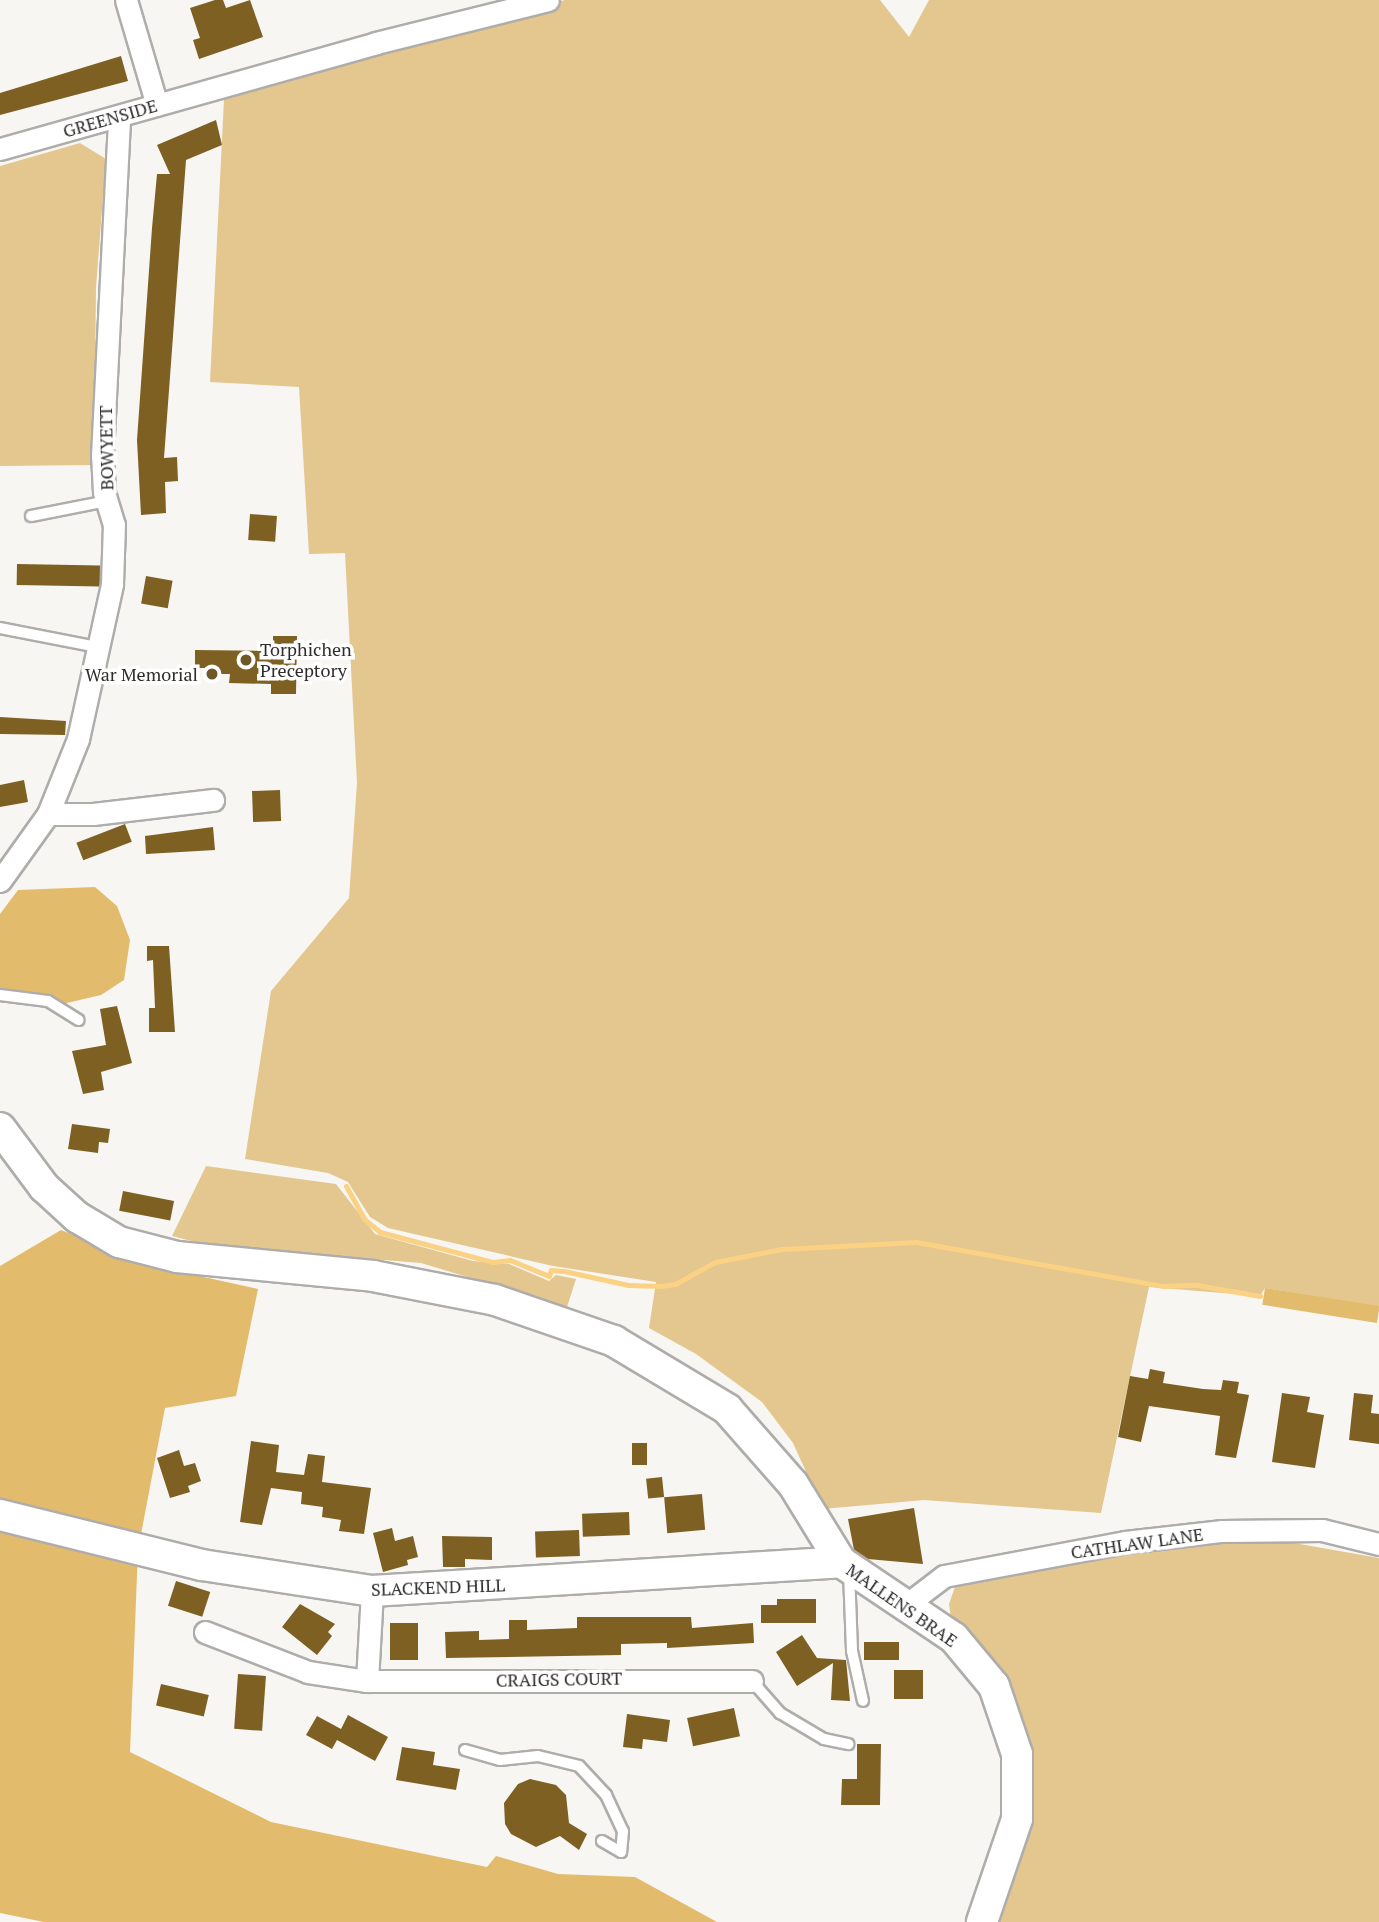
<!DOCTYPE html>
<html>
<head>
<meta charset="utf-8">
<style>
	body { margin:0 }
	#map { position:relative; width:1379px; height:1922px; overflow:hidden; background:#f8f6f3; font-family:"PT Serif",serif }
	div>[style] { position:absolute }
	.green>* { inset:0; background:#e4c68f }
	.forest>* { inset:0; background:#e3bb6c; transform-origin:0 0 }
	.stream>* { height:5px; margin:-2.5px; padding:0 2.5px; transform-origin:2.5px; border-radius:2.5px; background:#fbd183 }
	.building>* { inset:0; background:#7d6022; transform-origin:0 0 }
	.roads { filter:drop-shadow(2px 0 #afadab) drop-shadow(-2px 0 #afadab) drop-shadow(0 2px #afadab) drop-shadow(0 -2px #afadab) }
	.service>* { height:10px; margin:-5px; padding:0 5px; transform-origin:5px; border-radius:5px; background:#fff }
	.minor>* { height:21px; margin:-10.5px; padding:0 10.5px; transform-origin:10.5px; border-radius:10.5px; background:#fff }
	.secondary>* { height:30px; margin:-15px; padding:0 15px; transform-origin:15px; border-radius:15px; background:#fff }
	.dots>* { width:19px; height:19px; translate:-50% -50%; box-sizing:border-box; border:4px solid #fff; border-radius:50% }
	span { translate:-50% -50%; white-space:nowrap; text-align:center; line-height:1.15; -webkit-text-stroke:7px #fff; paint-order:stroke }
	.street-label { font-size:18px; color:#2e2d2c }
	.poi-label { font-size:18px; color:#2e2d2c }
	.left { translate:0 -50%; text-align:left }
	.right { translate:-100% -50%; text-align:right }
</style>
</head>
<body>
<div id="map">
	<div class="green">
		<div style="clip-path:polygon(565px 0,880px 0,909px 37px,929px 0,1379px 0,1379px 1307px,1265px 1288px,1260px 1296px,1149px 1287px,1101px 1513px,924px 1500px,823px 1509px,793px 1443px,762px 1402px,696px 1354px,649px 1328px,656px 1282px,553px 1266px,388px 1228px,370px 1217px,348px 1182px,328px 1173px,245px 1159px,271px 991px,349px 898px,357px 783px,345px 553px,309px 554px,299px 387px,210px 382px,224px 99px,235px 87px)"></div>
		<div style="clip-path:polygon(80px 143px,106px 159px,96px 287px,94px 465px,0 466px,0 166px)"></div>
		<div style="clip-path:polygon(206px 1166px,336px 1184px,375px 1234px,473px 1261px,509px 1264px,549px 1281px,556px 1275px,576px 1279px,567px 1307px,421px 1263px,210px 1246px,172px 1236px)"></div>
		<div style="clip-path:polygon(1255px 1536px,1379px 1558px,1379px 1922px,995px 1922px,1034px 1818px,1032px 1765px,1020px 1721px,951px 1619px,949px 1604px,956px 1584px,1094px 1555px)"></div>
	</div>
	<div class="forest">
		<div style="clip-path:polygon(95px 887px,117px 906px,130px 940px,124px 980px,101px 995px,54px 1006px,0 997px,0 914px,18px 890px)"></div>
		<div style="clip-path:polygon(61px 1230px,145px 1264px,258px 1289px,236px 1396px,165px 1408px,138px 1550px,130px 1752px,271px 1822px,487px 1867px,496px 1856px,558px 1874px,635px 1877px,717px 1922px,44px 1922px,0 1913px,0 1266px)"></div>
		<div style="left:1265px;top:1288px;width:116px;height:17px;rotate:9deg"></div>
	</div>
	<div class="stream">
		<div style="left:346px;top:1186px;width:38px;rotate:61deg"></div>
		<div style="left:364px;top:1219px;width:21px;rotate:39deg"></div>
		<div style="left:380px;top:1232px;width:117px;rotate:14.9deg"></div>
		<div style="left:493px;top:1262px;width:17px;rotate:-7deg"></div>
		<div style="left:510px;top:1260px;width:42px;rotate:22.3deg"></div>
		<div style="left:549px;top:1276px;width:6px;rotate:-72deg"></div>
		<div style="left:551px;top:1270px;width:13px;rotate:4deg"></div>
		<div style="left:564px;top:1271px;width:66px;rotate:12.2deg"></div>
		<div style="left:629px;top:1285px;width:32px;rotate:2deg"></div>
		<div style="left:661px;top:1286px;width:14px;rotate:-8deg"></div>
		<div style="left:675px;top:1284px;width:46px;rotate:-28.8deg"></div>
		<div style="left:715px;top:1262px;width:68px;rotate:-11deg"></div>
		<div style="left:782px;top:1249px;width:134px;rotate:-3deg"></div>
		<div style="left:916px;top:1242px;width:250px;rotate:10.1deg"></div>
		<div style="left:1162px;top:1286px;width:35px;rotate:-2deg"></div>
		<div style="left:1197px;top:1285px;width:64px;rotate:9.9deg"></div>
	</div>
	<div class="building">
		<div style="clip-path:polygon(215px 0,223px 0,226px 8px,250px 0,263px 37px,199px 59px,193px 40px,200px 38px,190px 8px)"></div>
		<div style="clip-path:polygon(121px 56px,128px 81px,0 115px,0 93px)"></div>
		<div style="clip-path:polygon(216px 120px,222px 145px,186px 160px,164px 458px,177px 457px,178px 481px,165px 482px,166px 513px,141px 515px,137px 440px,152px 228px,157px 174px,170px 174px,157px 145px)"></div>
		<div style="left:250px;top:514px;width:27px;height:26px;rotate:4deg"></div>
		<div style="left:17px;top:564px;width:83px;height:21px;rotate:1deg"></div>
		<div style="left:146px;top:576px;width:27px;height:28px;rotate:10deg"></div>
		<div style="clip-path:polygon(273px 636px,297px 636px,296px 694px,271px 694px,271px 684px,229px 683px,230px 674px,207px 674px,207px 668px,195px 668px,195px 650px,273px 651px)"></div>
		<div style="clip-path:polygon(0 717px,66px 721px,65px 735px,0 734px)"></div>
		<div style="clip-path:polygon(24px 780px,28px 802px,0 807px,0 785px)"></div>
		<div style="left:280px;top:790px;width:31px;height:28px;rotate:88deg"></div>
		<div style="left:125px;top:824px;width:19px;height:52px;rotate:69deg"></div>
		<div style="clip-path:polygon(213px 827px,215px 850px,146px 854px,145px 836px)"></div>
		<div style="clip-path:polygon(147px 946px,169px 946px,175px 1032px,149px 1032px,149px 1008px,155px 1008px,153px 960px,147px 961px)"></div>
		<div style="clip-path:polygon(117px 1006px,132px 1063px,101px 1072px,104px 1090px,83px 1094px,72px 1051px,106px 1045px,100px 1009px)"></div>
		<div style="clip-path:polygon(72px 1124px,110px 1129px,108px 1143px,99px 1142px,98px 1153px,68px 1149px)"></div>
		<div style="left:123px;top:1191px;width:52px;height:20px;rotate:11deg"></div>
		<div style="clip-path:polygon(1150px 1369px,1165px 1372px,1163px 1383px,1203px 1389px,1221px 1390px,1223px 1380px,1239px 1382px,1237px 1393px,1249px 1395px,1236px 1458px,1215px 1455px,1220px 1416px,1149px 1406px,1141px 1442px,1118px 1437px,1130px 1376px,1148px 1379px)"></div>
		<div style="clip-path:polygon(1282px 1393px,1310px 1397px,1307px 1412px,1324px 1415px,1315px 1468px,1272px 1462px)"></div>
		<div style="clip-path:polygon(1354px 1393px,1373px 1395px,1371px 1413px,1379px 1414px,1379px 1444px,1349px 1440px)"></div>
		<div style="clip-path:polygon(251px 1441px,279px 1445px,276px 1472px,304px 1475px,308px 1454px,325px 1456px,322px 1482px,371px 1488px,364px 1534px,339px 1531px,341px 1520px,322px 1517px,323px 1507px,301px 1504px,302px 1492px,271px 1488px,262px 1525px,240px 1522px)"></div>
		<div style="left:632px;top:1443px;width:15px;height:22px"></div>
		<div style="clip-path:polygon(179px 1450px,184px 1466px,195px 1463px,201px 1481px,188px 1486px,190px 1492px,170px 1498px,157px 1458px)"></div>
		<div style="left:662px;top:1477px;width:20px;height:16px;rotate:84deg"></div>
		<div style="left:702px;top:1494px;width:36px;height:38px;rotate:85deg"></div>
		<div style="clip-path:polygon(914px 1508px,923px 1564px,868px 1559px,854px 1550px,848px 1519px)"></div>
		<div style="left:629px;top:1512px;width:23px;height:47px;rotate:88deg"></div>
		<div style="clip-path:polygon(392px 1528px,395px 1541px,413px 1536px,418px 1557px,407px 1560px,408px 1565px,383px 1572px,373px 1533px)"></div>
		<div style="left:579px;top:1530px;width:26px;height:44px;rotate:88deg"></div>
		<div style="clip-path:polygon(442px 1536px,492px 1537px,492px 1560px,465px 1559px,465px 1567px,443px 1567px)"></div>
		<div style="left:176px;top:1581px;width:36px;height:26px;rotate:18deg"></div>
		<div style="clip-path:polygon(777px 1599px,816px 1599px,816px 1623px,761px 1623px,761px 1605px,777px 1605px)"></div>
		<div style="clip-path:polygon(300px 1604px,335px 1624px,328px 1632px,332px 1636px,317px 1655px,282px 1627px)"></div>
		<div style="clip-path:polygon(577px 1617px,691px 1617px,692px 1628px,753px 1623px,754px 1643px,667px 1648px,667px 1643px,621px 1644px,621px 1655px,446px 1658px,445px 1632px,479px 1631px,479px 1640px,509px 1639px,509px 1620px,527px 1620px,527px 1630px,577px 1628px)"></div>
		<div style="left:390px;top:1623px;width:28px;height:37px"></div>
		<div style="clip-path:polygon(802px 1635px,817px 1658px,846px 1660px,850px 1701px,831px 1700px,833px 1663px,797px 1686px,776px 1652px)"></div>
		<div style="left:864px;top:1642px;width:35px;height:18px"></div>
		<div style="left:894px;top:1670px;width:29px;height:29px"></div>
		<div style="left:238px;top:1674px;width:28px;height:55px;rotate:4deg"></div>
		<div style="left:161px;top:1684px;width:49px;height:22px;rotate:13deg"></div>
		<div style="left:734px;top:1708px;width:29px;height:48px;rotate:78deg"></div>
		<div style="clip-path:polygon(627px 1714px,670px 1720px,667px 1742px,643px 1739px,642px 1749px,623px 1747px)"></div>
		<div style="clip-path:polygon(348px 1715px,388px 1737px,375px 1761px,337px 1740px,332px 1749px,306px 1735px,317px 1716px,341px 1729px)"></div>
		<div style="clip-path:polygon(857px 1744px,881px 1744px,880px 1805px,841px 1805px,842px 1779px,857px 1779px)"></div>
		<div style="clip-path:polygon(402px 1747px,435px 1752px,433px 1765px,460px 1769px,456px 1790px,396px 1780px)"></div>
		<div style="clip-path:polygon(530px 1779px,556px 1785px,566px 1795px,569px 1823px,587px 1834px,579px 1850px,560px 1836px,536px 1847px,511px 1834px,505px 1824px,504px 1803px,518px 1784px)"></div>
	</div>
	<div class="roads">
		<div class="service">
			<div style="left:31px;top:516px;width:77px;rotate:-11.2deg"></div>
			<div style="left:0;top:628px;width:100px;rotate:11deg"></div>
			<div style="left:0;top:995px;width:48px;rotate:7.1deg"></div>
			<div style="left:48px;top:1001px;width:36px;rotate:32deg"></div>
			<div style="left:849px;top:1572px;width:79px;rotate:87.8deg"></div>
			<div style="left:852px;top:1651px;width:51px;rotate:77.6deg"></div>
			<div style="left:752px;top:1681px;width:43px;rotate:48.8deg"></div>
			<div style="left:780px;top:1713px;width:51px;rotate:30.6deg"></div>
			<div style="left:824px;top:1739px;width:25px;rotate:12deg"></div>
			<div style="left:465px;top:1750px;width:36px;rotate:16deg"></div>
			<div style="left:500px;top:1760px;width:38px;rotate:-6deg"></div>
			<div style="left:538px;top:1756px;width:42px;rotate:13.7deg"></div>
			<div style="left:579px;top:1766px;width:40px;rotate:47deg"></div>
			<div style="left:606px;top:1795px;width:40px;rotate:65deg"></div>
			<div style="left:623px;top:1831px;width:21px;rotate:95deg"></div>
			<div style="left:621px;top:1852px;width:22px;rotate:-150deg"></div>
		</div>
		<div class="minor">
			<div style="left:126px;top:0;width:109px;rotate:73.6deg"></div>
			<div style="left:0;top:149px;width:391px;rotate:-15.7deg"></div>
			<div style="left:376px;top:43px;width:177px;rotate:-14deg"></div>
			<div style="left:48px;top:814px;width:45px"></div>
			<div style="left:93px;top:814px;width:121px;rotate:-6.7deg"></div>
			<div style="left:0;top:881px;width:82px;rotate:-54.4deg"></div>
			<div style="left:48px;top:814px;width:81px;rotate:-68.2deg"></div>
			<div style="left:78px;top:739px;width:159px;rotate:-77.6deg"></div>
			<div style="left:112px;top:584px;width:59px;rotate:-88.1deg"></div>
			<div style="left:114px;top:525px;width:34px;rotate:-107deg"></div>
			<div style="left:104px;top:492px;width:36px;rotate:-93deg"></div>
			<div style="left:102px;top:456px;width:340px;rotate:-87.1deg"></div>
			<div style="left:906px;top:1605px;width:48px;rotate:-37.3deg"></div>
			<div style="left:944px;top:1576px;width:184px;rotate:-10.6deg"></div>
			<div style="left:1125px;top:1542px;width:98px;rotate:-6.5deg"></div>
			<div style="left:1222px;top:1531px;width:100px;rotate:-0.6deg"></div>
			<div style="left:1322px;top:1530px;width:59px;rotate:13.8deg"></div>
			<div style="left:205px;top:1632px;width:110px;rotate:21.2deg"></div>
			<div style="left:308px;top:1672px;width:60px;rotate:8.7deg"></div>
			<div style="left:367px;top:1681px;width:385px"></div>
			<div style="left:367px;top:1681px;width:90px;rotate:-86.8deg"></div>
		</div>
		<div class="secondary">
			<div style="left:0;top:1128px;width:74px;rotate:53.3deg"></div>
			<div style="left:44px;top:1187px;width:45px;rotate:42.3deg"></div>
			<div style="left:77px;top:1217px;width:49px;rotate:30.8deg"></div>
			<div style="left:119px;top:1242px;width:60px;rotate:14.5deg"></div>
			<div style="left:177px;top:1257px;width:197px;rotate:5.5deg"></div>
			<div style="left:373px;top:1276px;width:124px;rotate:11.1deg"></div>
			<div style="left:495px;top:1300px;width:126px;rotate:19deg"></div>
			<div style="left:614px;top:1341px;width:132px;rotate:31deg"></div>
			<div style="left:727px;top:1409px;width:100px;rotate:48.7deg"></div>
			<div style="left:793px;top:1484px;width:92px;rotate:58.4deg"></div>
			<div style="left:841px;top:1562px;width:136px;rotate:33.9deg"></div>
			<div style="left:954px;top:1638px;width:62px;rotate:50.2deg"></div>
			<div style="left:994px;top:1686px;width:72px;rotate:71.3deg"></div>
			<div style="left:1017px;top:1754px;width:65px;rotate:90deg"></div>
			<div style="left:1017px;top:1819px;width:109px;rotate:108.8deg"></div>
			<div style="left:0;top:1515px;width:208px;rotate:13.9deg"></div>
			<div style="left:202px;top:1565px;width:172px;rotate:8.7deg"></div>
			<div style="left:372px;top:1591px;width:470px;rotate:-3.5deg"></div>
		</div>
	</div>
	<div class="dots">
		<div style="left:246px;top:660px;background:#6f5727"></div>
		<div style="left:212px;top:674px;background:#6f5727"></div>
	</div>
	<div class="street-label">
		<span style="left:110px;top:118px;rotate:-16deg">GREENSIDE</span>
		<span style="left:106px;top:448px;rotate:-91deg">BOWYETT</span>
		<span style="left:1137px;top:1543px;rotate:-8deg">CATHLAW LANE</span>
		<span style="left:438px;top:1587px;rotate:-2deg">SLACKEND HILL</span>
		<span style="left:902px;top:1605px;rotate:35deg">MALLENS BRAE</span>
		<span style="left:559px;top:1679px;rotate:-1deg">CRAIGS COURT</span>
	</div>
	<div class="poi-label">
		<span class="left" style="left:260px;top:660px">Torphichen<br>Preceptory</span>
		<span class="right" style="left:198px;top:674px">War Memorial</span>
	</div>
</div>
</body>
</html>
